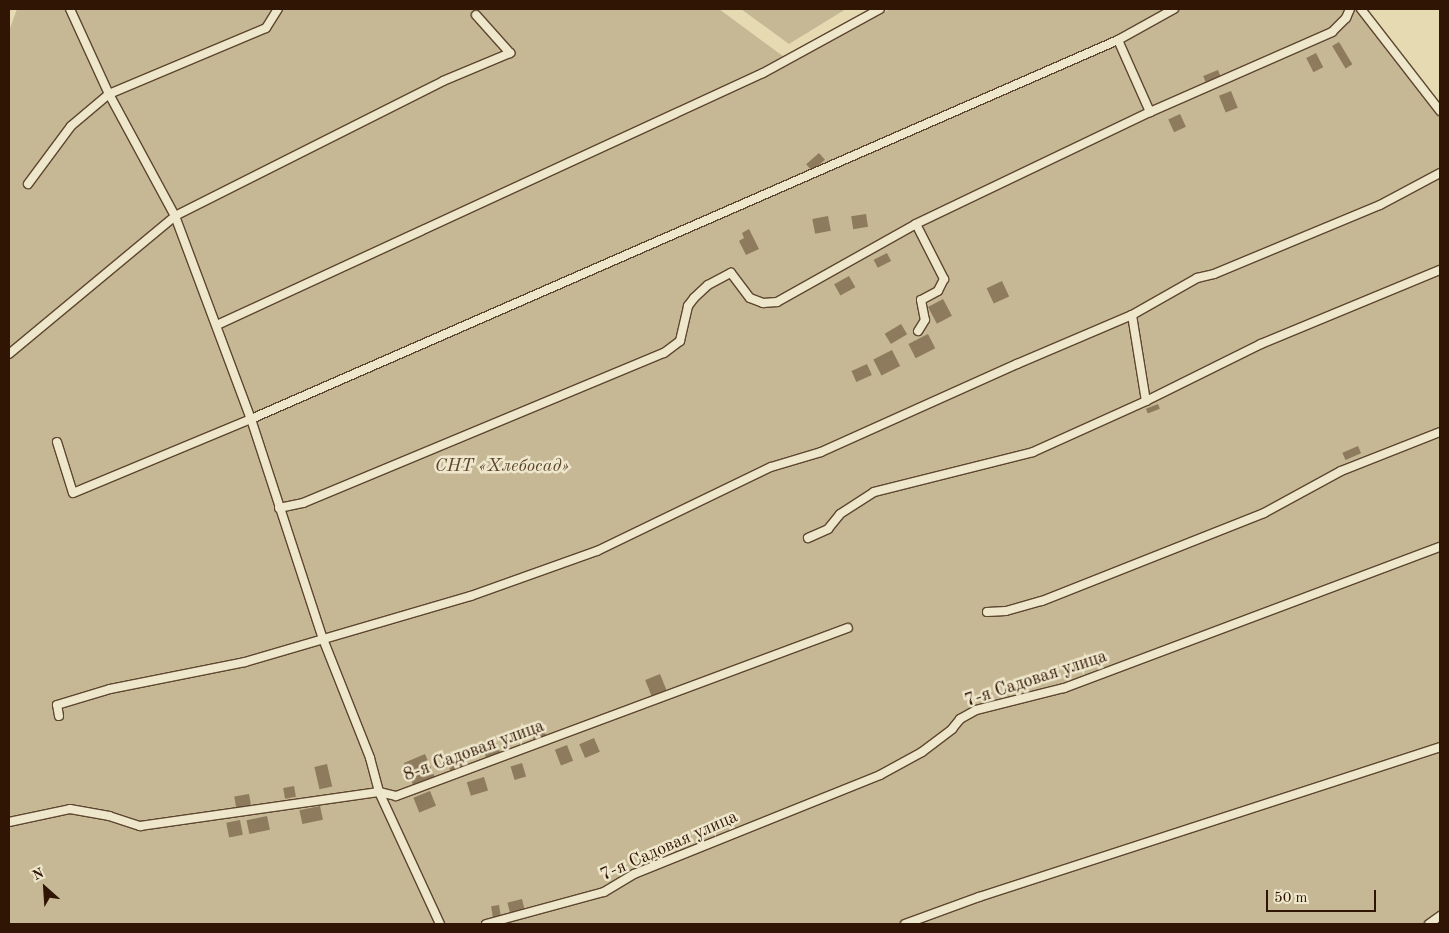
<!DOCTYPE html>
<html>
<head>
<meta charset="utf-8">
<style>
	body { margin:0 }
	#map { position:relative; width:1449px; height:933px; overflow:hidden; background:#e5dab1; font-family:"Old Standard TT",serif }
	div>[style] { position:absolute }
	.green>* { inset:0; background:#c6b894 }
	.building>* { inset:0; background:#8e7b5e; transform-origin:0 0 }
	.roads { filter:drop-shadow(1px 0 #5d462f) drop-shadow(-1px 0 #5d462f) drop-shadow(0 1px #5d462f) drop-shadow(0 -1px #5d462f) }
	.service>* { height:8px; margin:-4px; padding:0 4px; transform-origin:4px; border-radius:4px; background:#eee7cc }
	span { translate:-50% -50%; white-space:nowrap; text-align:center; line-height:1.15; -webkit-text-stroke:5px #eee7cc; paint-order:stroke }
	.park-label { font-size:18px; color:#5d452f; font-style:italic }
	.street-label { font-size:18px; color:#301404 }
	.frame { position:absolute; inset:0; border:10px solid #301404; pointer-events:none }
	.north { position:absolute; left:20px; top:863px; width:50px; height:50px; -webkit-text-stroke:4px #eee7cc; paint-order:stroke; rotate:334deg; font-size:14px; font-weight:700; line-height:20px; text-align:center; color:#301404 }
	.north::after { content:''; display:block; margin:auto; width:18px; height:22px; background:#301404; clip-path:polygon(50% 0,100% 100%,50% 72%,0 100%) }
	.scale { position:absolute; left:1266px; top:890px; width:110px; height:22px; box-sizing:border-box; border:2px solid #301404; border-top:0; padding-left:6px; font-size:15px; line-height:18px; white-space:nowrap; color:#301404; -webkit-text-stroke:4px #eee7cc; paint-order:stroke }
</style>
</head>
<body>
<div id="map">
	<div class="green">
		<div style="clip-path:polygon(17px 9px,719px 9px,791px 62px,890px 9px,1357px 9px,1424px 83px,1440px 109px,1440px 924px,9px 924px,9px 31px)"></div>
		<div style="clip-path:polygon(741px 9px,846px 9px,789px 44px)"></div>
	</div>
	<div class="building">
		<div style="left:1339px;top:42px;width:26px;height:8px;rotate:59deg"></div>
		<div style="left:1316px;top:53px;width:16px;height:11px;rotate:63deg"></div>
		<div style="left:1218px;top:70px;width:11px;height:16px;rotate:68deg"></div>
		<div style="left:1231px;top:91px;width:18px;height:13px;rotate:68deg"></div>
		<div style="left:1180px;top:114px;width:14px;height:13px;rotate:65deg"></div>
		<div style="left:819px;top:153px;width:9px;height:17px;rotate:49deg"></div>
		<div style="left:866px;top:214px;width:13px;height:15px;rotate:81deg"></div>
		<div style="left:828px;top:216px;width:15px;height:16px;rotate:79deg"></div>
		<div style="clip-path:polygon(749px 229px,759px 249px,746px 255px,739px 241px,744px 238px,742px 233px)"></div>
		<div style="left:887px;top:253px;width:9px;height:15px;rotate:63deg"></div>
		<div style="left:849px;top:276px;width:13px;height:17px;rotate:61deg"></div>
		<div style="left:1002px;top:281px;width:17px;height:17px;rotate:65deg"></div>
		<div style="left:943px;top:299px;width:19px;height:17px;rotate:62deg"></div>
		<div style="left:901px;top:324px;width:12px;height:19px;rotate:59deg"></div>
		<div style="left:928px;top:334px;width:16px;height:22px;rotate:63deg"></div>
		<div style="left:892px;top:350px;width:18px;height:21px;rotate:63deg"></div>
		<div style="left:867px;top:364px;width:12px;height:17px;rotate:66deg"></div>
		<div style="left:1158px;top:404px;width:5px;height:13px;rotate:68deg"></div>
		<div style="left:1358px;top:446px;width:8px;height:17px;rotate:67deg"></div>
		<div style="left:660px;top:674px;width:18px;height:16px;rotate:68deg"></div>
		<div style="left:541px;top:721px;width:18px;height:13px;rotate:71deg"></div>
		<div style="left:594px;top:738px;width:15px;height:16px;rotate:67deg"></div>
		<div style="left:497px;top:743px;width:13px;height:15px;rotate:72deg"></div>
		<div style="left:567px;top:745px;width:17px;height:13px;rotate:69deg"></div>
		<div style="left:425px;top:754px;width:26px;height:23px;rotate:67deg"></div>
		<div style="left:462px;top:756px;width:11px;height:15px;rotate:75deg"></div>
		<div style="left:522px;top:763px;width:14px;height:12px;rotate:73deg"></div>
		<div style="left:327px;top:764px;width:23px;height:13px;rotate:77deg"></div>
		<div style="left:484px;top:777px;width:14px;height:18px;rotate:73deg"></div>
		<div style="left:294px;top:786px;width:11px;height:11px;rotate:80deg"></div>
		<div style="left:430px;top:791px;width:16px;height:18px;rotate:68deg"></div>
		<div style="left:249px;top:794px;width:11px;height:15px;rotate:80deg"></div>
		<div style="left:320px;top:806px;width:14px;height:21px;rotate:78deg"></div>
		<div style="left:267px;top:816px;width:14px;height:21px;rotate:78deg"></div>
		<div style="left:240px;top:820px;width:15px;height:14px;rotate:79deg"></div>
		<div style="left:522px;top:899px;width:12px;height:15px;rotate:76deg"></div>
		<div style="left:499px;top:905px;width:13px;height:8px;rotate:81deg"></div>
	</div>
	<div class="roads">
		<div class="service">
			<div style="left:70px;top:9px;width:94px;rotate:65.4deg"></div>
			<div style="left:109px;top:94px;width:139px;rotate:61.6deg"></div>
			<div style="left:175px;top:216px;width:217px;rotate:69.5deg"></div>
			<div style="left:251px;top:419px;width:231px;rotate:71.9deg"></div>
			<div style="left:323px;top:639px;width:128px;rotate:68.4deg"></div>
			<div style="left:370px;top:758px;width:35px;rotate:75deg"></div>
			<div style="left:379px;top:792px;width:145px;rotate:65.2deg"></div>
			<div style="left:1361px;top:9px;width:129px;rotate:52.2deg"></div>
			<div style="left:1118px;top:40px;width:79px;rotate:66deg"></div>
			<div style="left:28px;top:184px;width:72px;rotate:-53.4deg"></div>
			<div style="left:71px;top:126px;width:50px;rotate:-40.1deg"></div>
			<div style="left:109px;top:94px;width:170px;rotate:-22.8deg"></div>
			<div style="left:266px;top:28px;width:22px;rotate:-58deg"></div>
			<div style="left:916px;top:224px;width:62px;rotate:63deg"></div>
			<div style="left:944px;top:279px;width:13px;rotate:117deg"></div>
			<div style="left:938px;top:291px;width:19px;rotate:152deg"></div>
			<div style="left:921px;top:300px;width:20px;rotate:79deg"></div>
			<div style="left:925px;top:320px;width:13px;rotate:122deg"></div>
			<div style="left:1132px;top:315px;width:87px;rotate:80.8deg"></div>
			<div style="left:217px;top:325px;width:601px;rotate:-24.78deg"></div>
			<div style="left:763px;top:73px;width:133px;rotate:-28.7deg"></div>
			<div style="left:9px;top:354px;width:216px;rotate:-39.7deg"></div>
			<div style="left:175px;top:216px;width:300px;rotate:-26.7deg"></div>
			<div style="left:443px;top:81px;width:73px;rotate:-22.7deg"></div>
			<div style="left:510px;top:53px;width:51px;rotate:-131.8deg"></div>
			<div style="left:57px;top:442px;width:53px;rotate:72.6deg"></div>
			<div style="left:73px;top:493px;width:193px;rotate:-22.6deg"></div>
			<div style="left:251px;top:419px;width:946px;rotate:-23.61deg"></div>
			<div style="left:1118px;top:40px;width:64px;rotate:-29deg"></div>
			<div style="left:279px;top:508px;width:25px;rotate:-12deg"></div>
			<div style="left:303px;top:503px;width:391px;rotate:-22.6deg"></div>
			<div style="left:664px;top:353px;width:20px;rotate:-37deg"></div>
			<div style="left:680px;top:341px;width:36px;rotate:-77deg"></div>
			<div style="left:688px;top:306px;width:10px;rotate:-53deg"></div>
			<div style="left:694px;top:298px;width:19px;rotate:-43deg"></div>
			<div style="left:708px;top:285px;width:26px;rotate:-28deg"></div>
			<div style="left:731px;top:273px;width:31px;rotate:53deg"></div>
			<div style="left:750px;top:298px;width:14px;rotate:21deg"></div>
			<div style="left:763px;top:303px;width:14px;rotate:-4deg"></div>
			<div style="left:777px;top:302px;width:159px;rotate:-29.3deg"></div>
			<div style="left:916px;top:224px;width:259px;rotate:-25.6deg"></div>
			<div style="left:1150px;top:112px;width:199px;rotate:-23.7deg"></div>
			<div style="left:1332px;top:32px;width:20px;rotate:-45deg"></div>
			<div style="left:1346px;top:18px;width:10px;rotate:-66deg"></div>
			<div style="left:808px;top:538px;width:22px;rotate:-24deg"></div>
			<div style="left:828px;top:529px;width:19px;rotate:-51deg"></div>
			<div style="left:840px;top:514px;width:40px;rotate:-32.9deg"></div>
			<div style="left:874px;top:492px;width:164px;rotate:-14.1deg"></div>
			<div style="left:1033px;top:452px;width:124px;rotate:-24.3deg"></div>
			<div style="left:1146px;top:401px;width:128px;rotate:-26.4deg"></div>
			<div style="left:1261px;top:344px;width:194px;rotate:-22.5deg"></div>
			<div style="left:987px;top:612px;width:19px;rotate:-3deg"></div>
			<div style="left:1006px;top:611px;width:37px;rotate:-16deg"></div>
			<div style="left:1042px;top:601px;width:239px;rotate:-21.6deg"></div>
			<div style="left:1264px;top:513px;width:88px;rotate:-28.6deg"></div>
			<div style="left:1341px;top:471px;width:106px;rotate:-21.5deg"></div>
			<div style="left:59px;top:716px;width:11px;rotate:-100deg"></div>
			<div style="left:57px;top:705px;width:55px;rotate:-16.8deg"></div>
			<div style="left:110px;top:689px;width:138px;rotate:-11.3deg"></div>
			<div style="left:245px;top:662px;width:235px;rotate:-16.3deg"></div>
			<div style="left:471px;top:596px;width:134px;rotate:-19.7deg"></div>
			<div style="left:597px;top:551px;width:193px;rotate:-25.8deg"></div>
			<div style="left:771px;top:467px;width:52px;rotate:-16.7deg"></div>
			<div style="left:821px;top:452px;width:215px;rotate:-24.2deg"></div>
			<div style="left:1017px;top:364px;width:125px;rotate:-23.1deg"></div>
			<div style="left:1132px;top:315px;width:75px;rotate:-29.6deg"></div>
			<div style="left:1197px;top:278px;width:17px;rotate:-13deg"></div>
			<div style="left:1214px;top:274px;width:180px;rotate:-22.6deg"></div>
			<div style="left:1380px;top:205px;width:68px;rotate:-28.1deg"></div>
			<div style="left:9px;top:822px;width:62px;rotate:-12deg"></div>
			<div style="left:70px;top:809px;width:40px;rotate:10deg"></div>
			<div style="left:109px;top:816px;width:33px;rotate:18deg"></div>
			<div style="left:140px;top:826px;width:241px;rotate:-8.1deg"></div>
			<div style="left:379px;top:792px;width:17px;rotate:13deg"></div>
			<div style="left:396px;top:796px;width:482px;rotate:-20.4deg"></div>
			<div style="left:486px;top:924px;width:122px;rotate:-15.2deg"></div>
			<div style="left:604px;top:892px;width:35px;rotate:-31deg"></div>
			<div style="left:634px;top:874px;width:265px;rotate:-21.9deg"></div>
			<div style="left:880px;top:775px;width:48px;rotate:-28.7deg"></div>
			<div style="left:922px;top:752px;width:38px;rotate:-37deg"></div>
			<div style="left:952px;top:729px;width:13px;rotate:-51deg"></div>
			<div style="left:960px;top:719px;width:18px;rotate:-29deg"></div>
			<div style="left:976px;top:710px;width:91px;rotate:-14deg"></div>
			<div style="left:1064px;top:688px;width:402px;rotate:-20.6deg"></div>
			<div style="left:905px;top:924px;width:79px;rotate:-20deg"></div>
			<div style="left:979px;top:897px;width:485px;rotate:-18deg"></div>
			<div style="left:1429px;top:924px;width:14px;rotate:-36deg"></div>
		</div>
	</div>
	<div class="park-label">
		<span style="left:502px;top:466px">СНТ «Хлебосад»</span>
	</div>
	<div class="street-label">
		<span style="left:1036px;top:679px;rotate:-18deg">7-я Садовая улица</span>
		<span style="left:474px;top:751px;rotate:-20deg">8-я Садовая улица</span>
		<span style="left:669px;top:846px;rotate:-24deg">7-я Садовая улица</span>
	</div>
	<div class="frame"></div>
	<div class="north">N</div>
	<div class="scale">50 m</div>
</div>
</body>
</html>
